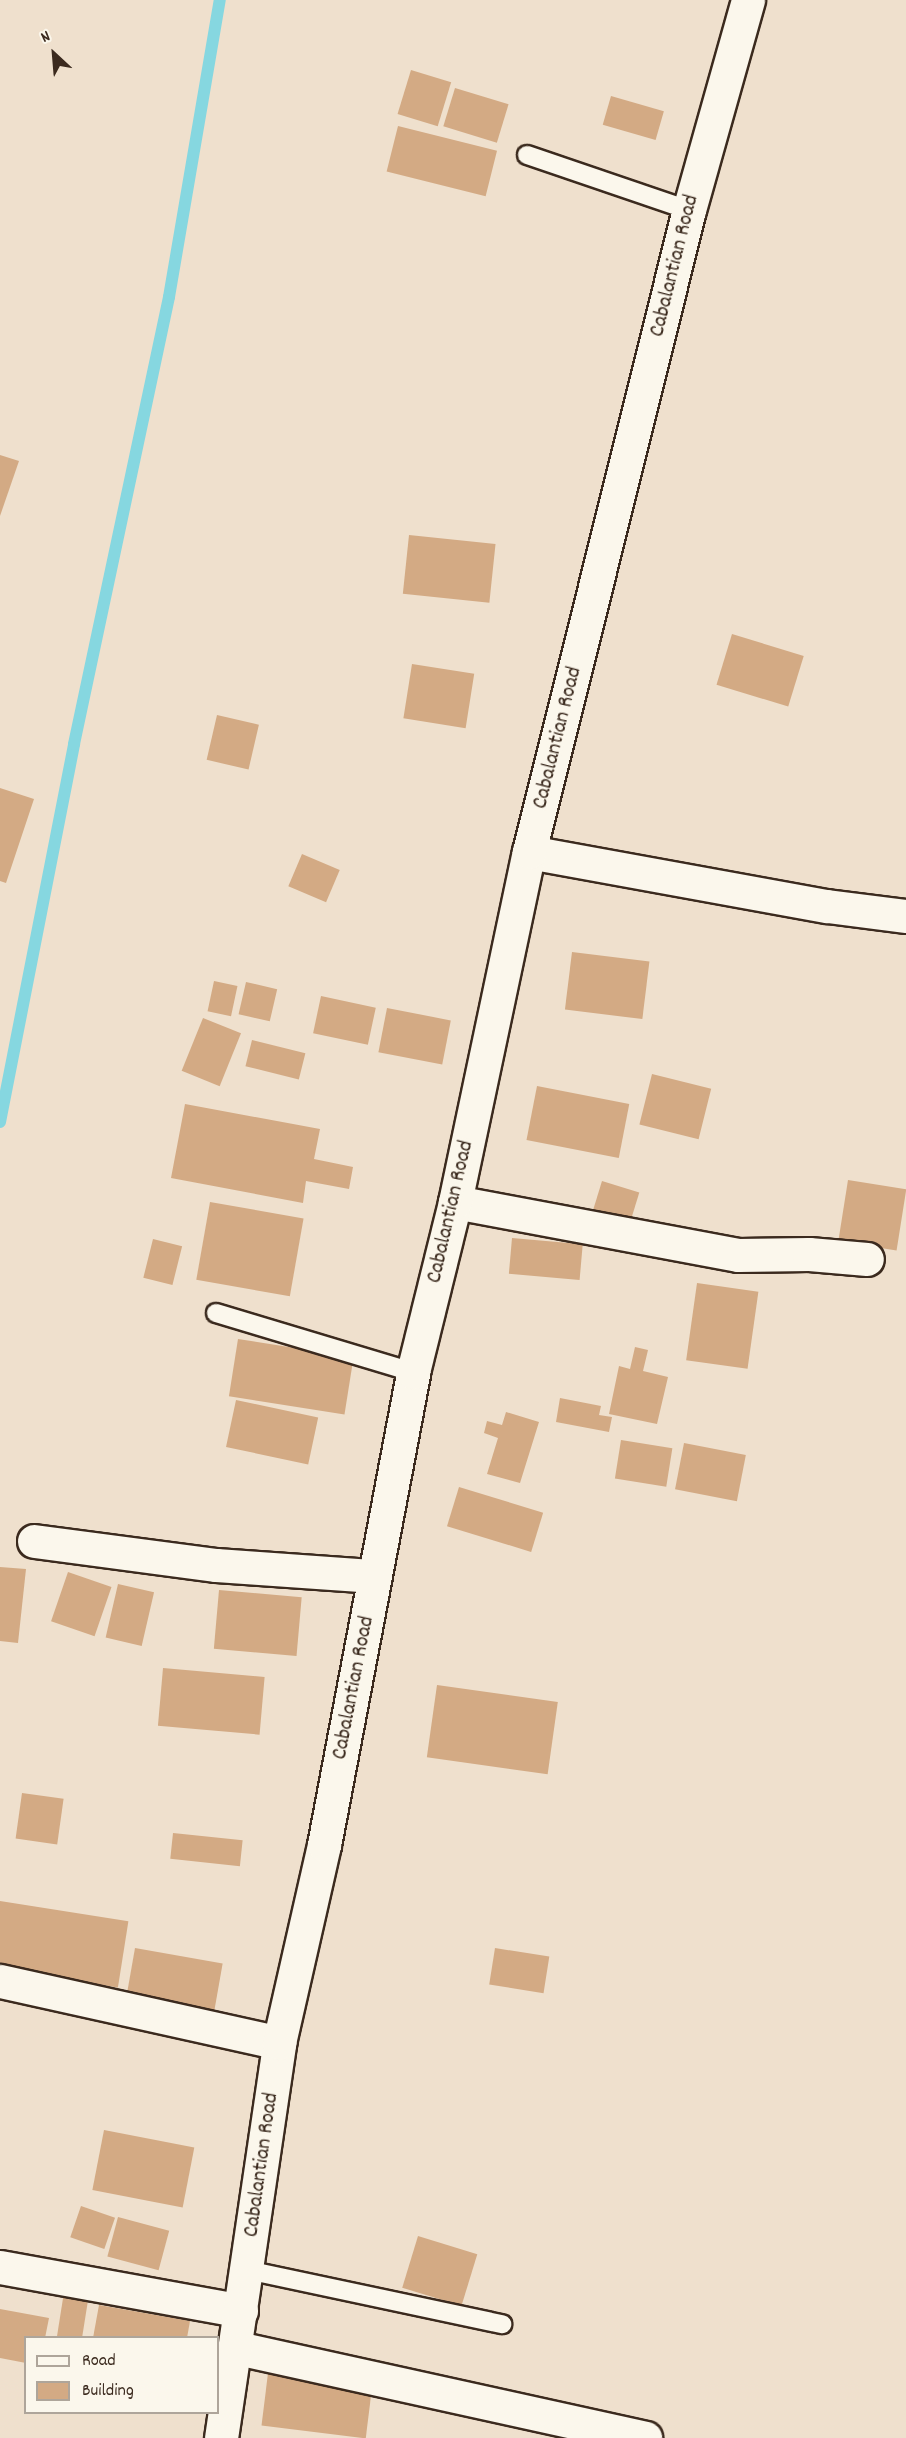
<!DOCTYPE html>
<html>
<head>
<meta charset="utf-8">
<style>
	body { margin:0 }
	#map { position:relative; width:906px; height:2438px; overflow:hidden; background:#efe0cd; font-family:Dekko,sans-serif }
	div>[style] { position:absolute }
	.stream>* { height:12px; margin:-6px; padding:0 6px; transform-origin:6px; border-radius:6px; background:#86d7e0 }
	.building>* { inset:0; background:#d3aa84; transform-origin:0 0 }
	.roads { filter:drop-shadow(2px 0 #3b2a1e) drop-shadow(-2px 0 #3b2a1e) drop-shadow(0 2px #3b2a1e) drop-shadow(0 -2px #3b2a1e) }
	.lane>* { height:18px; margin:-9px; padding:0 9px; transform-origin:9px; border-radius:9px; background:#fbf7ec }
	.street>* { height:33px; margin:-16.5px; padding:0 16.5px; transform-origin:16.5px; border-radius:16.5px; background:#fbf7ec }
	span { translate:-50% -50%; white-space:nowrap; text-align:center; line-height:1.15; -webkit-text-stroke:6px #fbf7ec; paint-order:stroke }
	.street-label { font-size:22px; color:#3b2a1e }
	.legend { position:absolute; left:24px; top:2336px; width:195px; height:78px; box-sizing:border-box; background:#fbf7ec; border:2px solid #aea59a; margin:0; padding:8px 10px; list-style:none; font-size:18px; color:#3b2a1e }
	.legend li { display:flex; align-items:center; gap:12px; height:30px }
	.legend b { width:30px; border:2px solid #aea59a }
	.north { position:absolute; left:24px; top:24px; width:60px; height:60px; -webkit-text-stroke:4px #fbf7ec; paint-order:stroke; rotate:334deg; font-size:16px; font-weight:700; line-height:24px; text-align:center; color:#3b2a1e }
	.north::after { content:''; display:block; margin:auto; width:21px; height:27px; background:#3b2a1e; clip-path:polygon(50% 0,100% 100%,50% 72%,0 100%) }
</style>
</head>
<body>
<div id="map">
	<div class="stream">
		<div style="left:0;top:1122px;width:385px;rotate:-78.9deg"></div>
		<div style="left:74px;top:744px;width:457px;rotate:-78deg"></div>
		<div style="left:169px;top:297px;width:301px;rotate:-80.3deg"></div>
	</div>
	<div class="building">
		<div style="left:411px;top:70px;width:42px;height:46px;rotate:17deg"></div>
		<div style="left:455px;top:88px;width:56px;height:40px;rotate:17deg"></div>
		<div style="left:611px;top:96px;width:55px;height:30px;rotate:16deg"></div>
		<div style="left:398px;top:126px;width:102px;height:47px;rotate:14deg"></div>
		<div style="clip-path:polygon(0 455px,19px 461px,0 516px)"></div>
		<div style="left:409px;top:535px;width:87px;height:59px;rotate:6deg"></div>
		<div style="left:732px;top:634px;width:75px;height:53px;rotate:17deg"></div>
		<div style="left:412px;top:664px;width:63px;height:55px;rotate:9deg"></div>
		<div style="left:217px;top:715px;width:43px;height:46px;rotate:13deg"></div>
		<div style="clip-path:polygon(0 788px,34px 799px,6px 883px,0 881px)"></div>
		<div style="left:302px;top:854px;width:41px;height:35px;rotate:23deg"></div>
		<div style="left:572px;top:952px;width:78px;height:58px;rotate:7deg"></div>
		<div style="left:214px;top:981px;width:24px;height:31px;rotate:12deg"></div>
		<div style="left:246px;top:982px;width:32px;height:33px;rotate:13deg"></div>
		<div style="left:321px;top:996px;width:56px;height:38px;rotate:12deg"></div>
		<div style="left:387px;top:1008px;width:65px;height:45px;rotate:11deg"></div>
		<div style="left:203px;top:1018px;width:41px;height:57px;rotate:22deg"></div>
		<div style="left:252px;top:1040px;width:55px;height:27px;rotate:14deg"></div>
		<div style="left:652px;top:1074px;width:61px;height:52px;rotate:14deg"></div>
		<div style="left:537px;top:1086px;width:94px;height:55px;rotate:11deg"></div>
		<div style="clip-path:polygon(185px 1104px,320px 1129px,314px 1159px,353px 1167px,349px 1189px,306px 1181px,303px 1203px,171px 1178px)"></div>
		<div style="left:848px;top:1180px;width:59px;height:62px;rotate:9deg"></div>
		<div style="left:602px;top:1181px;width:39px;height:38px;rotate:17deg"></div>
		<div style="left:210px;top:1202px;width:95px;height:79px;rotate:10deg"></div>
		<div style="left:512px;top:1238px;width:71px;height:36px;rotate:5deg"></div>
		<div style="left:153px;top:1239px;width:30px;height:40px;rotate:14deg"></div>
		<div style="left:697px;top:1283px;width:62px;height:78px;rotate:8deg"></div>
		<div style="left:238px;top:1339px;width:117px;height:58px;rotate:9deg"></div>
		<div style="clip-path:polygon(635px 1347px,648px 1350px,643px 1371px,668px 1377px,657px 1424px,609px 1414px,619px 1366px,630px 1369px)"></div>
		<div style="clip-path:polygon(560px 1398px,601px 1406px,599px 1415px,612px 1417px,609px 1432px,556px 1422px)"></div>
		<div style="left:236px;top:1400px;width:84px;height:48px;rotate:12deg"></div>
		<div style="clip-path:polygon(506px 1412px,539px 1422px,520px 1483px,487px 1474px,498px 1438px,484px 1433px,487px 1421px,502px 1425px)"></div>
		<div style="left:621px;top:1440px;width:52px;height:39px;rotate:9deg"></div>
		<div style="left:684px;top:1443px;width:63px;height:47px;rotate:11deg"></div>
		<div style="left:459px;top:1487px;width:88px;height:41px;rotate:17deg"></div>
		<div style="clip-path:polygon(0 1567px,26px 1569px,18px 1643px,0 1641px)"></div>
		<div style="left:68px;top:1572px;width:46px;height:52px;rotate:19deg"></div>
		<div style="left:118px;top:1584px;width:37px;height:55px;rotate:13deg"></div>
		<div style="left:219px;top:1590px;width:83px;height:59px;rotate:5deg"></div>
		<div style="left:163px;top:1668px;width:102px;height:58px;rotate:5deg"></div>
		<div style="left:437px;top:1685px;width:122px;height:73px;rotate:8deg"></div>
		<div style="left:22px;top:1793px;width:42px;height:46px;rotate:8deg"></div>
		<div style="left:173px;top:1833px;width:70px;height:26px;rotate:6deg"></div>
		<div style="left:0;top:1901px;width:130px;height:67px;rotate:9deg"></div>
		<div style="left:135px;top:1948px;width:89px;height:51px;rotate:10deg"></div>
		<div style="left:495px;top:1948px;width:55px;height:37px;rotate:9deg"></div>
		<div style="left:104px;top:2130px;width:92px;height:61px;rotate:11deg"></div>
		<div style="left:81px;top:2206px;width:36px;height:33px;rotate:19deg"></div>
		<div style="left:118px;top:2217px;width:53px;height:41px;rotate:15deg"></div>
		<div style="left:418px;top:2236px;width:62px;height:54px;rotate:17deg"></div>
		<div style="left:64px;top:2292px;width:25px;height:47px;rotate:9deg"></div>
		<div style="clip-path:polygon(99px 2305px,190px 2321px,187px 2338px,93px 2338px)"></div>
		<div style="clip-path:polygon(0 2309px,49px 2318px,45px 2338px,26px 2338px,26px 2363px,0 2358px)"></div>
		<div style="left:268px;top:2373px;width:105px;height:53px;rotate:7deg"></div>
	</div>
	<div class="roads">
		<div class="lane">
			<div style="left:527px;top:155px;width:171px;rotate:18.8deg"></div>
			<div style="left:216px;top:1313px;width:206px;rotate:16.7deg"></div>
			<div style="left:247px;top:2270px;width:261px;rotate:12deg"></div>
		</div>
		<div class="street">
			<div style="left:529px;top:852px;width:303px;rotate:10.3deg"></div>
			<div style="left:827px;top:906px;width:80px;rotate:7.2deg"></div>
			<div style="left:455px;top:1202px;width:288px;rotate:10.6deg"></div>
			<div style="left:738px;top:1255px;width:71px;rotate:-0.8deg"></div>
			<div style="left:809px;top:1254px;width:58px;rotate:4.9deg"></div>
			<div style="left:34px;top:1541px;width:184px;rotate:7.5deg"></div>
			<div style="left:216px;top:1565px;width:159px;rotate:4deg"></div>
			<div style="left:0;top:1981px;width:286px;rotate:12.5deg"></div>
			<div style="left:0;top:2267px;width:245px;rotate:10.3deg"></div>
			<div style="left:237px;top:2348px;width:418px;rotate:12.4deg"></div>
			<div style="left:221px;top:2438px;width:399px;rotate:-81.6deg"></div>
			<div style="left:279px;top:2043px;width:203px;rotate:-77.2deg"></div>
			<div style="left:324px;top:1845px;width:481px;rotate:-79.3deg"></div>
			<div style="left:413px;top:1372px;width:175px;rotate:-76.1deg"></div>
			<div style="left:455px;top:1202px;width:358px;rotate:-78.1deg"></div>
			<div style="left:529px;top:852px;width:662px;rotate:-76.01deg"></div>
			<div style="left:689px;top:210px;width:218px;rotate:-74.3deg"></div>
		</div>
	</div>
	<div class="street-label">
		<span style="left:675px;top:266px;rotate:-76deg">Cabalantian Road</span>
		<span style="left:558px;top:738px;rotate:-76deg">Cabalantian Road</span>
		<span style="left:451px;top:1212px;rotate:-77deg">Cabalantian Road</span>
		<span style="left:354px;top:1688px;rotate:-79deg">Cabalantian Road</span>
		<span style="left:262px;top:2165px;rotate:-82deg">Cabalantian Road</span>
	</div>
	<ul class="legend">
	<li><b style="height:8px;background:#fbf7ec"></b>Road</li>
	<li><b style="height:16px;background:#d3aa84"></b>Building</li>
	</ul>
	<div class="north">N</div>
</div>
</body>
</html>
